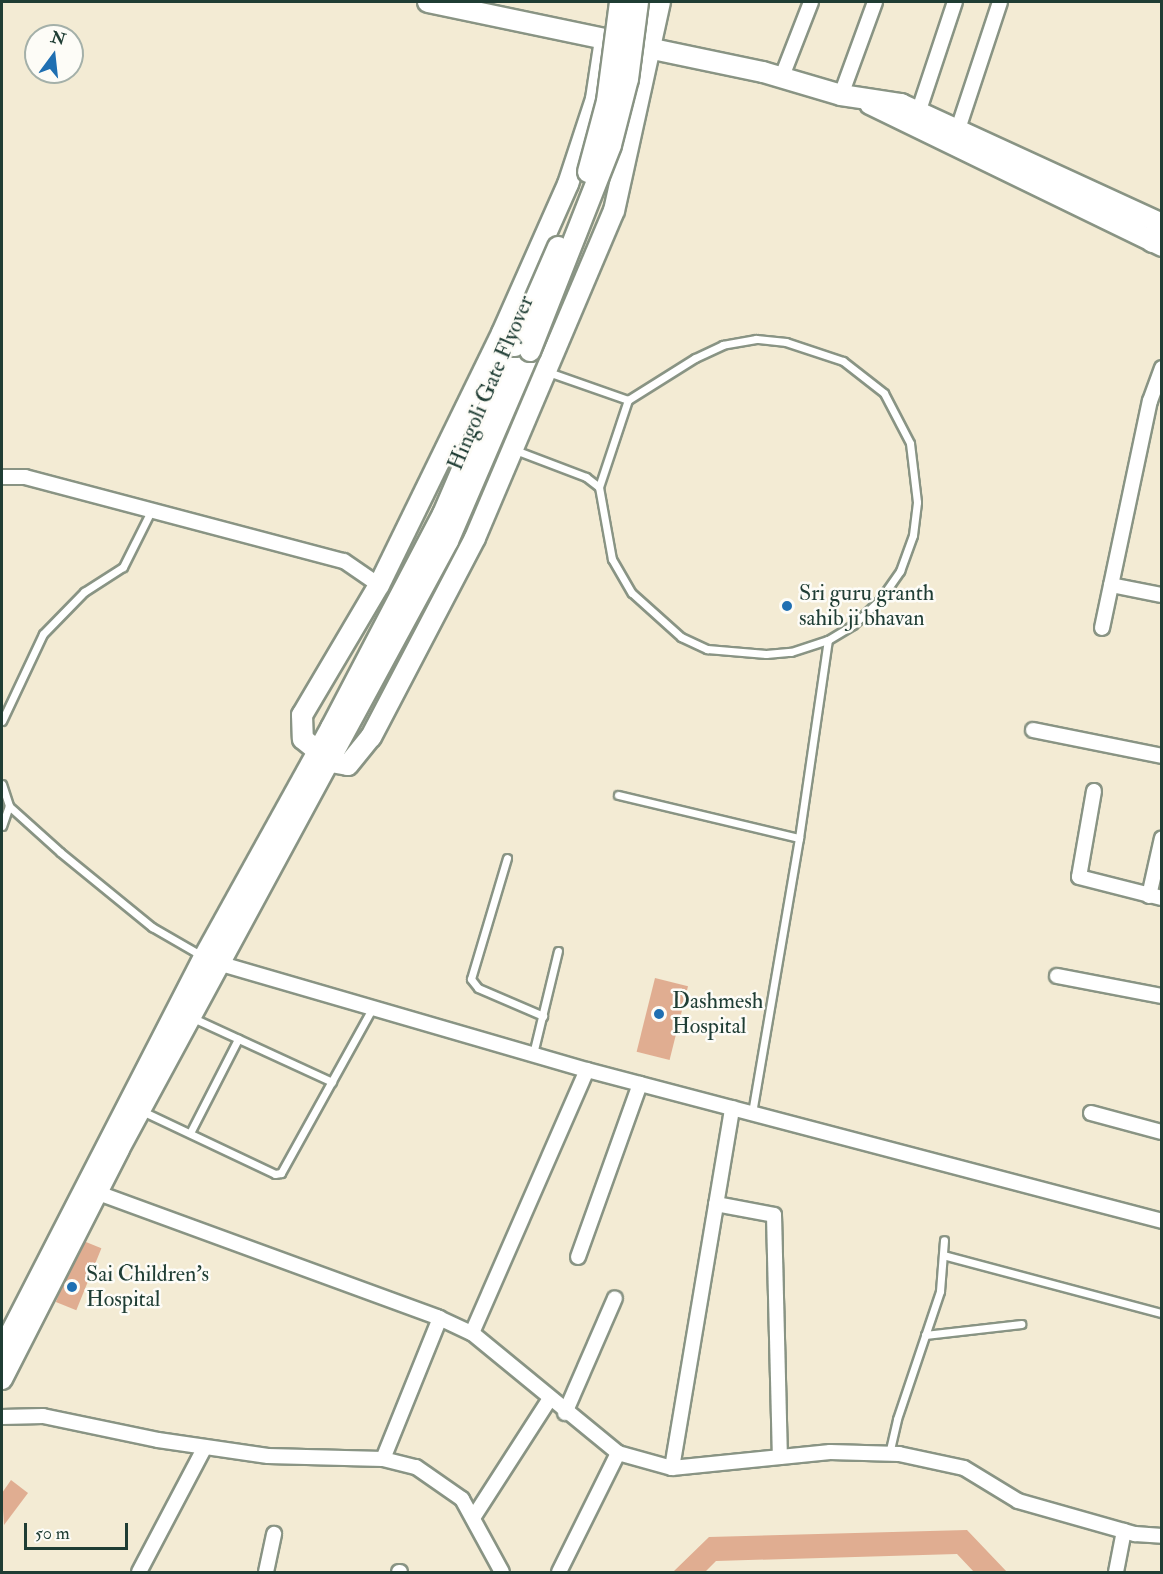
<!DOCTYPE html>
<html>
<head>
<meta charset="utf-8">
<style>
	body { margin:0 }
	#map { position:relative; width:1163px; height:1574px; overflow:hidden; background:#f3ebd4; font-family:"IM FELL Double Pica",serif }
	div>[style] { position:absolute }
	.building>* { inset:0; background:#e0ad91; transform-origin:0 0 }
	.roads { filter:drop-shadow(2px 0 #899484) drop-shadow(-2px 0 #899484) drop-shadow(0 2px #899484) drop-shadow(0 -2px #899484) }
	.lane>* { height:7px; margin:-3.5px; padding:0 3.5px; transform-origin:3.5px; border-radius:3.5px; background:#fff }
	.street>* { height:14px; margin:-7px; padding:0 7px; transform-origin:7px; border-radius:7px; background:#fff }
	.secondary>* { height:20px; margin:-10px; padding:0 10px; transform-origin:10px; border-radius:10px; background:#fff }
	.primary>* { height:21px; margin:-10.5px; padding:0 10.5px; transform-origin:10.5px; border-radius:10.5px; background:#fff }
	.bridges { filter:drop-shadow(2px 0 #899484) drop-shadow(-2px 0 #899484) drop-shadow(0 2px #899484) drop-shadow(0 -2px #899484) }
	.secondary-bridge>* { height:20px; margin:-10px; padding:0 10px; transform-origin:10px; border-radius:10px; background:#fff }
	.dots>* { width:16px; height:16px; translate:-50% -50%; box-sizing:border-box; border:3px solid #fdfcf7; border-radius:50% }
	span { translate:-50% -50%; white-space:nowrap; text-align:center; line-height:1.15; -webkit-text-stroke:5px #fdfcf7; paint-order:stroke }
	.street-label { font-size:22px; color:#1f3d34 }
	.poi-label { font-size:22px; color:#1f3d34 }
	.left { translate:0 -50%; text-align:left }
	.frame { position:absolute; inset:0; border:3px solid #1f3d34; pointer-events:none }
	.north { position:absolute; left:24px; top:24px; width:60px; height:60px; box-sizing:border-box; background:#fdfcf7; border:2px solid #a4b0a9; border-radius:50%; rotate:15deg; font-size:16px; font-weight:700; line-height:24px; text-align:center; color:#1f3d34 }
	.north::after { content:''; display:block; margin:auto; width:21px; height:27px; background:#1f6fb2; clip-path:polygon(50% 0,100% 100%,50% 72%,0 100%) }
	.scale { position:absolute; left:24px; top:1523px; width:104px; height:27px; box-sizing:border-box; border:3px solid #1f3d34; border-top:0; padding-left:8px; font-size:18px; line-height:21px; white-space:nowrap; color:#1f3d34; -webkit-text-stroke:4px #fdfcf7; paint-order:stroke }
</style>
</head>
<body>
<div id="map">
	<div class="building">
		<div style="left:655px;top:978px;width:34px;height:76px;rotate:14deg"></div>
		<div style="left:81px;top:1240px;width:22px;height:67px;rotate:22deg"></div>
		<div style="clip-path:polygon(11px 1480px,28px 1493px,4px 1525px,2px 1493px)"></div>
		<div style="clip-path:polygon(967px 1530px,1007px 1572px,974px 1572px,957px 1554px,716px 1561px,705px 1572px,673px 1572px,709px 1537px)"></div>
	</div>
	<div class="roads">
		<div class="lane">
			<div style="left:515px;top:450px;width:76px;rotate:20.8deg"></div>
			<div style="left:586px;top:477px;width:16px;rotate:38deg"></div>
			<div style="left:599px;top:487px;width:73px;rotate:79.8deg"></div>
			<div style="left:612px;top:559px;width:39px;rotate:60deg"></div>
			<div style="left:632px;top:593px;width:66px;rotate:41.9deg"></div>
			<div style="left:681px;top:637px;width:29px;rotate:25deg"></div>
			<div style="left:707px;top:649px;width:59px;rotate:4.8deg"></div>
			<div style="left:766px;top:654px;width:25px;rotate:-5deg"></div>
			<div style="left:791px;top:652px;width:39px;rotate:-18deg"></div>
			<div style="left:828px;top:640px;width:29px;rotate:-31deg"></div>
			<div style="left:853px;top:625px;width:35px;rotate:-43deg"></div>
			<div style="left:879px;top:601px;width:37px;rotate:-55deg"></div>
			<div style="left:900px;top:571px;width:38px;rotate:-70deg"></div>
			<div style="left:913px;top:535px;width:33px;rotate:-83deg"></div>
			<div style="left:917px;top:502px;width:59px;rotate:-96.8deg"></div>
			<div style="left:910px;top:443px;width:56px;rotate:-117.5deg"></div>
			<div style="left:884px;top:393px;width:52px;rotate:-142deg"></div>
			<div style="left:843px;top:361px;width:60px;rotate:-161.6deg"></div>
			<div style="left:786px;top:342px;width:30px;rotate:-174deg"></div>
			<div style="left:756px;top:339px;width:34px;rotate:170deg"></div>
			<div style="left:723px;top:345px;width:31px;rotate:155deg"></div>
			<div style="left:695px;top:358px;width:79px;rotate:147.9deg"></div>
			<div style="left:628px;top:400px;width:85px;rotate:-160.7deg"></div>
			<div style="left:599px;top:487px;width:92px;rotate:-71.6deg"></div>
			<div style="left:2px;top:721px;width:96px;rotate:-64.8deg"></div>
			<div style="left:43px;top:634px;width:59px;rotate:-45.7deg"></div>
			<div style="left:84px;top:592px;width:46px;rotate:-32.7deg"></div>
			<div style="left:123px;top:567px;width:63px;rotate:-63.4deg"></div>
			<div style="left:2px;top:784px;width:23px;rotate:72deg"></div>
			<div style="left:9px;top:806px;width:69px;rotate:42deg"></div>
			<div style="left:60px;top:852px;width:119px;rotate:39.2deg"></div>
			<div style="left:152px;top:927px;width:58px;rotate:30.1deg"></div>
			<div style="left:618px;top:795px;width:186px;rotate:13.4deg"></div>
			<div style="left:2px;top:826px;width:21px;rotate:-71deg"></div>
			<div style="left:507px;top:858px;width:126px;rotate:106.6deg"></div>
			<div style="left:471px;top:979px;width:11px;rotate:52deg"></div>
			<div style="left:478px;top:988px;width:71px;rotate:23.3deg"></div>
			<div style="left:193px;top:1018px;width:153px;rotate:24.7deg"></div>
			<div style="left:533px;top:1054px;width:106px;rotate:-76.4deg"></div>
			<div style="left:142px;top:1111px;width:147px;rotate:25.3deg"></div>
			<div style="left:275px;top:1174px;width:6px;rotate:-9deg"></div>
			<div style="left:281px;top:1173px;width:188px;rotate:-61deg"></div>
			<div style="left:752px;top:1113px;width:279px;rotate:-80.3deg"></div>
			<div style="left:799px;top:838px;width:200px;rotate:-81.7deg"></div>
			<div style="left:190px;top:1133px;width:106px;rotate:-62.9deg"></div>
			<div style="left:943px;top:1255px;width:226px;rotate:14.9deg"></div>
			<div style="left:925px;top:1335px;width:97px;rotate:-6.5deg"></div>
			<div style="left:889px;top:1454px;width:36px;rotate:-77deg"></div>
			<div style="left:897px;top:1419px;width:135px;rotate:-71.4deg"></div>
			<div style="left:940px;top:1291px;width:51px;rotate:-85.5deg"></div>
		</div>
		<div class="street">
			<div style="left:781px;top:79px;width:83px;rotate:-68.7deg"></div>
			<div style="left:841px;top:95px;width:99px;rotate:-69.9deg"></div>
			<div style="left:919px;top:110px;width:114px;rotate:-71.6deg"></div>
			<div style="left:958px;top:129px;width:134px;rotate:-71.7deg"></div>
			<div style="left:2px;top:477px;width:23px"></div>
			<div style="left:25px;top:477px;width:330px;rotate:14.8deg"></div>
			<div style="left:344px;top:561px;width:42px;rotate:34.4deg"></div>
			<div style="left:1111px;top:585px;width:52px;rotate:11.1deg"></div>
			<div style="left:1102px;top:628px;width:232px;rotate:-78.1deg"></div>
			<div style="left:1150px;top:401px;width:35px;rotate:-70deg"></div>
			<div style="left:1033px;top:730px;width:132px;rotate:11.4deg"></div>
			<div style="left:1094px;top:791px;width:87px;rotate:99.9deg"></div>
			<div style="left:1079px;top:877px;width:86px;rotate:14.2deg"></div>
			<div style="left:1149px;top:896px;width:59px;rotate:-77.4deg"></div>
			<div style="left:211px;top:961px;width:391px;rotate:16.2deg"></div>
			<div style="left:587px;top:1070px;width:594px;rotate:14.71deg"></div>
			<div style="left:1057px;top:976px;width:107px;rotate:10.8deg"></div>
			<div style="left:1091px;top:1113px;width:73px;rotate:15deg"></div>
			<div style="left:90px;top:1190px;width:370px;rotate:20.1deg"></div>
			<div style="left:437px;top:1317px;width:38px;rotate:25deg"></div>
			<div style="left:472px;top:1333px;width:189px;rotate:39.4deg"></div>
			<div style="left:618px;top:1453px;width:56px;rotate:15.5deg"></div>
			<div style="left:672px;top:1468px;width:159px;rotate:-5.8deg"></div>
			<div style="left:830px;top:1452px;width:69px;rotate:1.7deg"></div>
			<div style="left:899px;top:1454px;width:66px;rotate:12.2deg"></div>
			<div style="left:964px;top:1468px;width:63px;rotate:31.4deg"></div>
			<div style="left:1018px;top:1501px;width:122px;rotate:15.8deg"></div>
			<div style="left:1135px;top:1534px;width:27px;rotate:4deg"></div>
			<div style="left:716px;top:1204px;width:59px;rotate:10.7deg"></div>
			<div style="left:774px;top:1215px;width:242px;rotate:88.6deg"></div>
			<div style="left:578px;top:1257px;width:184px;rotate:-70.3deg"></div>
			<div style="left:472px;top:1333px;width:287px;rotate:-66.4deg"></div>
			<div style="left:565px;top:1413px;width:125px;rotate:-66.5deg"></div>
			<div style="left:2px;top:1417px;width:41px;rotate:-1.4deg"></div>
			<div style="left:43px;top:1416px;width:117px;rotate:11.8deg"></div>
			<div style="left:158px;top:1440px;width:111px;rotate:8.3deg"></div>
			<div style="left:268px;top:1456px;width:115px;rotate:1.5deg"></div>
			<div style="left:383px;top:1459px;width:34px;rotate:14deg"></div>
			<div style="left:416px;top:1467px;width:56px;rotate:34.8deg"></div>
			<div style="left:462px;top:1499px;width:83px;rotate:61.3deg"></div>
			<div style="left:383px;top:1459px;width:152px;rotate:-68deg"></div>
			<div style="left:672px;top:1468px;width:365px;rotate:-80.5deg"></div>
			<div style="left:473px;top:1518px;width:140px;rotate:-57.2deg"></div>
			<div style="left:139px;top:1572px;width:141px;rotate:-62.2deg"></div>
			<div style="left:266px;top:1572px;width:39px;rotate:-78deg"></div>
			<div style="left:399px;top:1572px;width:1px"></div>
			<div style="left:559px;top:1572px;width:133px;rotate:-63.6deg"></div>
			<div style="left:1116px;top:1572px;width:42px;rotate:-79deg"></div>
		</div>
		<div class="secondary">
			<div style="left:428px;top:2px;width:342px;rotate:11.8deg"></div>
			<div style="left:763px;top:72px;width:81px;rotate:16.4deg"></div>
			<div style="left:841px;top:95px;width:61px;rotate:8.5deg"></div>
			<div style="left:901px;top:104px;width:287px;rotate:24.7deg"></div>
			<div style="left:605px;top:40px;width:60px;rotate:98.7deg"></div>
			<div style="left:596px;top:99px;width:89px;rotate:108.2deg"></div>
			<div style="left:568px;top:184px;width:163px;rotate:113.9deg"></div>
			<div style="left:502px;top:333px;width:280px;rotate:116deg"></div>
			<div style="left:379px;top:585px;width:151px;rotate:120.6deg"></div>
			<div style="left:302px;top:715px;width:24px;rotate:88deg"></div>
			<div style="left:303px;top:739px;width:36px;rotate:39deg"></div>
			<div style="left:331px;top:762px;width:17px;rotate:10deg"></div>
			<div style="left:348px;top:765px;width:36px;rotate:-51deg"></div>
			<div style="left:371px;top:737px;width:225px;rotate:-62.4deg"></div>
			<div style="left:475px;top:538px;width:355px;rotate:-67deg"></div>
			<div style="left:614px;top:211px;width:214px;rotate:-77.6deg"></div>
			<div style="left:870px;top:104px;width:325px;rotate:25.9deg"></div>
			<div style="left:2px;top:1350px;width:442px;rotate:-62.8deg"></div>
			<div style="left:204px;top:957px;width:262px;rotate:-61deg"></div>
			<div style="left:331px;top:728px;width:242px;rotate:-62.4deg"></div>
			<div style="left:443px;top:514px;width:183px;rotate:-66.8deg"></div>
			<div style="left:2px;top:1379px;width:258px;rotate:-63deg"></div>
			<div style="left:119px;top:1149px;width:691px;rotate:-61.58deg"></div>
			<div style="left:448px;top:541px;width:207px;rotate:-66.7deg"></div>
		</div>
		<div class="primary">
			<div style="left:1152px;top:241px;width:20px;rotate:-66deg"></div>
		</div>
	</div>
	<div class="bridges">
		<div class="secondary-bridge">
			<div style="left:588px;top:172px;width:73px;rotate:-75deg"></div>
			<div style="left:607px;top:101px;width:100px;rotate:-82.5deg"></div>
			<div style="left:515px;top:346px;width:108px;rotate:-66.5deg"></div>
			<div style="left:530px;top:351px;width:221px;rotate:-68.5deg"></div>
			<div style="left:611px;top:145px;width:68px;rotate:-75.6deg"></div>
			<div style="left:628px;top:79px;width:78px;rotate:-82.6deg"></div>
		</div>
	</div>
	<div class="dots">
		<div style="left:787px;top:606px;background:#1f6fb2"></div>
		<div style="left:659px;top:1014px;background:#1f6fb2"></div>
		<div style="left:72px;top:1287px;background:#1f6fb2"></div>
	</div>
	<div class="street-label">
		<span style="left:491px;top:383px;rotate:-67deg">Hingoli Gate Flyover</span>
	</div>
	<div class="poi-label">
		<span class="left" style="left:799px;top:606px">Sri guru granth<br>sahib ji bhavan</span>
		<span class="left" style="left:672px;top:1014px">Dashmesh<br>Hospital</span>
		<span class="left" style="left:86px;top:1287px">Sai Children's<br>Hospital</span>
	</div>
	<div class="frame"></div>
	<div class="north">N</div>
	<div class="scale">50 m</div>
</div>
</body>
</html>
